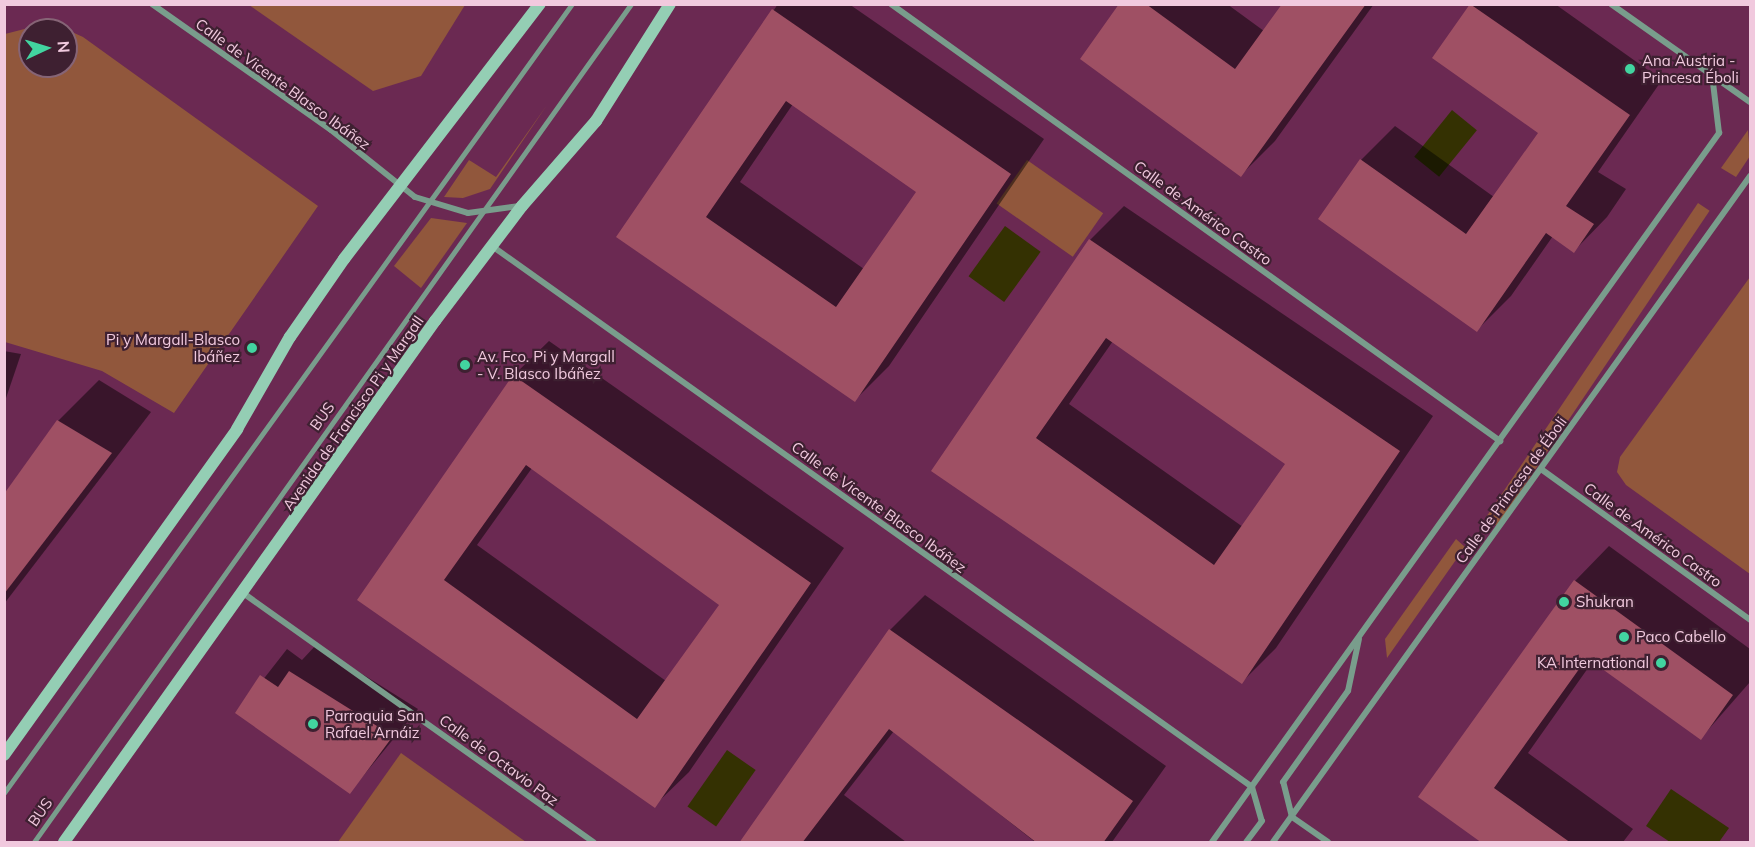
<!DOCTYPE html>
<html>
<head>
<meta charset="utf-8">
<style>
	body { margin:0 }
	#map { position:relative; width:1755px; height:847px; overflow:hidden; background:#6b2952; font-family:Mulish,sans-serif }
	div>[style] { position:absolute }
	.green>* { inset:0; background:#91573c; transform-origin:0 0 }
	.water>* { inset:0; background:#343102; transform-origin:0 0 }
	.shadow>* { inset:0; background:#0007 }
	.building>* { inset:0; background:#9f5064 }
	.lane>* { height:4.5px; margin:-2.25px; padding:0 2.25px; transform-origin:2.25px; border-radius:2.25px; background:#799d8c }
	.street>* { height:6px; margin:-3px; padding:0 3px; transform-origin:3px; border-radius:3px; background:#799d8c }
	.secondary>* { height:12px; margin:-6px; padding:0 6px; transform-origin:6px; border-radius:6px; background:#94ceb4 }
	.dots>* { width:16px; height:16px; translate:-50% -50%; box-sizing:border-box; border:3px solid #3e2031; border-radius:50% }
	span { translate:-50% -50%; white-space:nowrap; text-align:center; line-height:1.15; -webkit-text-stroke:4.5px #3e2031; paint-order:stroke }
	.poi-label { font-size:15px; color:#f1c9de }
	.left { translate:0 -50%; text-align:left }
	.right { translate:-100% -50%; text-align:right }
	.street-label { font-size:15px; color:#f1c9de }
	.frame { position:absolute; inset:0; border:6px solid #f1c9de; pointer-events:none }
	.north { position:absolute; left:18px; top:18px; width:60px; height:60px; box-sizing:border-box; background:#3e2031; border:2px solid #866476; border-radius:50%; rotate:86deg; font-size:16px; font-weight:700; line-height:24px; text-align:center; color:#f1c9de }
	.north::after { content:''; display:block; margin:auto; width:21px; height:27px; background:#42d4a0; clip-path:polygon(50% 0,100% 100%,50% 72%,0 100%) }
</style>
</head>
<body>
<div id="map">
	<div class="green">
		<div style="clip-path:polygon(249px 5px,465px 4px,465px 5px,421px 76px,373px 91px)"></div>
		<div style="clip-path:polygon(evenodd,36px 26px,61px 27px,83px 37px,318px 206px,174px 413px,102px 371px,5px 342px,5px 34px,36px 26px,30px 30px,66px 30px,66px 66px,30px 66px,30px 30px)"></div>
		<div style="clip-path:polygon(547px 105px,490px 189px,463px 198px,444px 197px,469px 160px,496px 177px)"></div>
		<div style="clip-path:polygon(1748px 130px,1750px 156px,1736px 177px,1721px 168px)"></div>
		<div style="left:1027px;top:160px;width:93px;height:53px;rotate:35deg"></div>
		<div style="left:1698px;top:203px;width:14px;height:380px;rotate:34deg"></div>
		<div style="clip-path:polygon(431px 218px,467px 223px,421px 288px,394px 266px)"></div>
		<div style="clip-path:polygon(1750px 277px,1750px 574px,1626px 485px,1617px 472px,1620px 457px)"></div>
		<div style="clip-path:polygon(1456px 539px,1465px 547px,1387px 658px,1385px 639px)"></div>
		<div style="clip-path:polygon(401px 753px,526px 842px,338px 842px)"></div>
	</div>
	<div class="water">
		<div style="left:1452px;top:110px;width:32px;height:60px;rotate:39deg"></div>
		<div style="left:1005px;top:226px;width:44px;height:62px;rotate:36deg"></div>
		<div style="left:727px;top:750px;width:35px;height:69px;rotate:35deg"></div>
		<div style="clip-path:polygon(1671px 789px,1729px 828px,1719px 842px,1670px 842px,1646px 826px)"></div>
	</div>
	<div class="shadow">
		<div style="clip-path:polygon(evenodd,778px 4px,849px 4px,1044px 139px,889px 366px,855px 400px,618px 236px,778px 4px,793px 104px,918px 192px,864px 269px,740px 182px,793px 104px)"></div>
		<div style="clip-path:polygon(1121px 4px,1227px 4px,1264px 31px,1284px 4px,1374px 4px,1275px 141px,1241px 175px)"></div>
		<div style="clip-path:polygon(1472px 4px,1555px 4px,1662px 80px,1598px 172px,1626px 189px,1607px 217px,1574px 251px,1553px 236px,1511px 296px,1477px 330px,1361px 160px,1395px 126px,1494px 197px,1540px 133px,1434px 58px)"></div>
		<div style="clip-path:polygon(evenodd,1124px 206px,1433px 416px,1276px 648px,1242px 682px,933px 471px,1090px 240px,1124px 206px,1113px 341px,1287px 464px,1243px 527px,1069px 404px,1113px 341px)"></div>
		<div style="clip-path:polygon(evenodd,549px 341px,844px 548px,689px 772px,654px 806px,359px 599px,514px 375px,549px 341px,532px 468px,721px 605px,666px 681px,477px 545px,532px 468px)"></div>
		<div style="clip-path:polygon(4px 351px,21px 354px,4px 404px)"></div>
		<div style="clip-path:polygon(99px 380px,151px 412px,4px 604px,4px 497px,58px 421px)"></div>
		<div style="clip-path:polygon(1609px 546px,1750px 649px,1750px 682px,1701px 738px,1593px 661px,1528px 753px,1633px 829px,1623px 842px,1484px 842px,1420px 796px,1575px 581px)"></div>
		<div style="clip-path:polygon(925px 595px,1166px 766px,1112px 842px,1035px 842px,894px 731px,844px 795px,906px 842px,741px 842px,890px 630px)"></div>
		<div style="clip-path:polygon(316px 645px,418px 709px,350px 792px,237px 713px,287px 649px,302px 660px)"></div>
	</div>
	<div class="building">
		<div style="clip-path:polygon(1119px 4px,1146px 4px,1235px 69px,1282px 4px,1366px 4px,1241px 177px,1080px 59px)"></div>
		<div style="clip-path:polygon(1470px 4px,1630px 115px,1566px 206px,1594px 224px,1574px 253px,1546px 233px,1477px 332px,1318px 219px,1360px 159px,1466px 234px,1538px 133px,1432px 58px)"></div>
		<div style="clip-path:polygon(evenodd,772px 9px,1011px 174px,855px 402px,616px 237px,772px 9px,786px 101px,916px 192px,836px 307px,706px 217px,786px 101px)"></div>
		<div style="clip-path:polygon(evenodd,1089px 239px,1400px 451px,1242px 684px,931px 471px,1089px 239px,1106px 338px,1285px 464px,1214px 565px,1036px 438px,1106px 338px)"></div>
		<div style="clip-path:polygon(evenodd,513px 375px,811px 583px,655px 808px,357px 600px,513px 375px,526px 465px,719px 605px,637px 719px,444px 580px,526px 465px)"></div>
		<div style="clip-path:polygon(57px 420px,112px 453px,4px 594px,4px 494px)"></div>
		<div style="clip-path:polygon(1574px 580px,1733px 695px,1701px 740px,1587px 658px,1494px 788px,1571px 843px,1482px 843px,1418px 797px)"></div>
		<div style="clip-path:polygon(889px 629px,1133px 801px,1103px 843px,1037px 843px,889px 729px,802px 843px,739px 843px)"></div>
		<div style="clip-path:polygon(289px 671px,393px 736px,350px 794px,235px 713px,260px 675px,278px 687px)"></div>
	</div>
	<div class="lane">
		<div style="left:4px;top:793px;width:972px;rotate:-54.25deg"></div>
		<div style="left:34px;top:842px;width:1029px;rotate:-54.53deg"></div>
	</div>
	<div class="street">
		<div style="left:152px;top:4px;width:219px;rotate:35.1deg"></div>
		<div style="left:331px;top:130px;width:107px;rotate:38.6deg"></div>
		<div style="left:415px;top:197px;width:55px;rotate:16.8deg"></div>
		<div style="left:468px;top:213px;width:52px;rotate:-7.7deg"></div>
		<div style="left:891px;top:4px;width:750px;rotate:35.66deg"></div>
		<div style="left:1611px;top:4px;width:170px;rotate:35.2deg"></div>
		<div style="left:492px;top:246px;width:933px;rotate:35.44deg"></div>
		<div style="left:1252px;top:787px;width:35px;rotate:74deg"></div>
		<div style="left:1262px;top:821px;width:26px;rotate:127deg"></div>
		<div style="left:1541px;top:469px;width:258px;rotate:35.8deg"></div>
		<div style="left:243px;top:593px;width:430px;rotate:35.4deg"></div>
		<div style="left:1212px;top:842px;width:872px;rotate:-54.43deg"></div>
		<div style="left:1719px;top:133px;width:59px;rotate:-96.8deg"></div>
		<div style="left:1273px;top:842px;width:819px;rotate:-54.39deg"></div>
		<div style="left:1328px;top:842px;width:44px;rotate:-145.2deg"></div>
		<div style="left:1292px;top:817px;width:36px;rotate:-104deg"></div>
		<div style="left:1283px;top:782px;width:112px;rotate:-54.5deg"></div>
		<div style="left:1348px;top:691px;width:53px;rotate:-78.1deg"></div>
	</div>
	<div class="secondary">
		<div style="left:4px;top:755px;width:401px;rotate:-54.4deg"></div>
		<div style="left:237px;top:429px;width:106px;rotate:-60.1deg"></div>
		<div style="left:290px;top:337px;width:95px;rotate:-55.3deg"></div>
		<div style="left:344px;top:259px;width:322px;rotate:-52.5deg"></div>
		<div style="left:64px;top:842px;width:640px;rotate:-54.55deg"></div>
		<div style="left:435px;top:321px;width:144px;rotate:-52.9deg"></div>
		<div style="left:522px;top:206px;width:113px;rotate:-49deg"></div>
		<div style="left:596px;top:121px;width:138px;rotate:-57.7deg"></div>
	</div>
	<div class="dots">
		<div style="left:1630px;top:69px;background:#42d4a0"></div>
		<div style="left:252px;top:348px;background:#42d4a0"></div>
		<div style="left:465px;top:365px;background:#42d4a0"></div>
		<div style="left:1564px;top:602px;background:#42d4a0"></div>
		<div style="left:1624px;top:637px;background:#42d4a0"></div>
		<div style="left:1661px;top:663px;background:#42d4a0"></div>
		<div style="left:313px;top:724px;background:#42d4a0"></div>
	</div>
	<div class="poi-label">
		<span class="left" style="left:1642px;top:69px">Ana Austria -<br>Princesa Éboli</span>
		<span class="right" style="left:240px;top:348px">Pi y Margall-Blasco<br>Ibáñez</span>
		<span class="left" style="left:477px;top:365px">Av. Fco. Pi y Margall<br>- V. Blasco Ibáñez</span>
		<span class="left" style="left:1576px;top:602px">Shukran</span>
		<span class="left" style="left:1636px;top:637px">Paco Cabello</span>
		<span class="right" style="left:1649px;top:663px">KA International</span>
		<span class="left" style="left:325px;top:724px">Parroquia San<br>Rafael Arnáiz</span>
	</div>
	<div class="street-label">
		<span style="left:283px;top:84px;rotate:36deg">Calle de Vicente Blasco Ibáñez</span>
		<span style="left:1203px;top:213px;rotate:36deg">Calle de Américo Castro</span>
		<span style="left:353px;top:413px;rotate:-55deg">Avenida de Francisco Pi y Margall</span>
		<span style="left:322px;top:416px;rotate:-54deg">BUS</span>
		<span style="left:1511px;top:490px;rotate:-54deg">Calle de Princesa de Éboli</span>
		<span style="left:879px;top:507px;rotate:36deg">Calle de Vicente Blasco Ibáñez</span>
		<span style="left:1653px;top:535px;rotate:36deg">Calle de Américo Castro</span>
		<span style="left:499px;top:760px;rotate:36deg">Calle de Octavio Paz</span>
		<span style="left:40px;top:812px;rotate:-55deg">BUS</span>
	</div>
	<div class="frame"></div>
	<div class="north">N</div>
</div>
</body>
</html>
